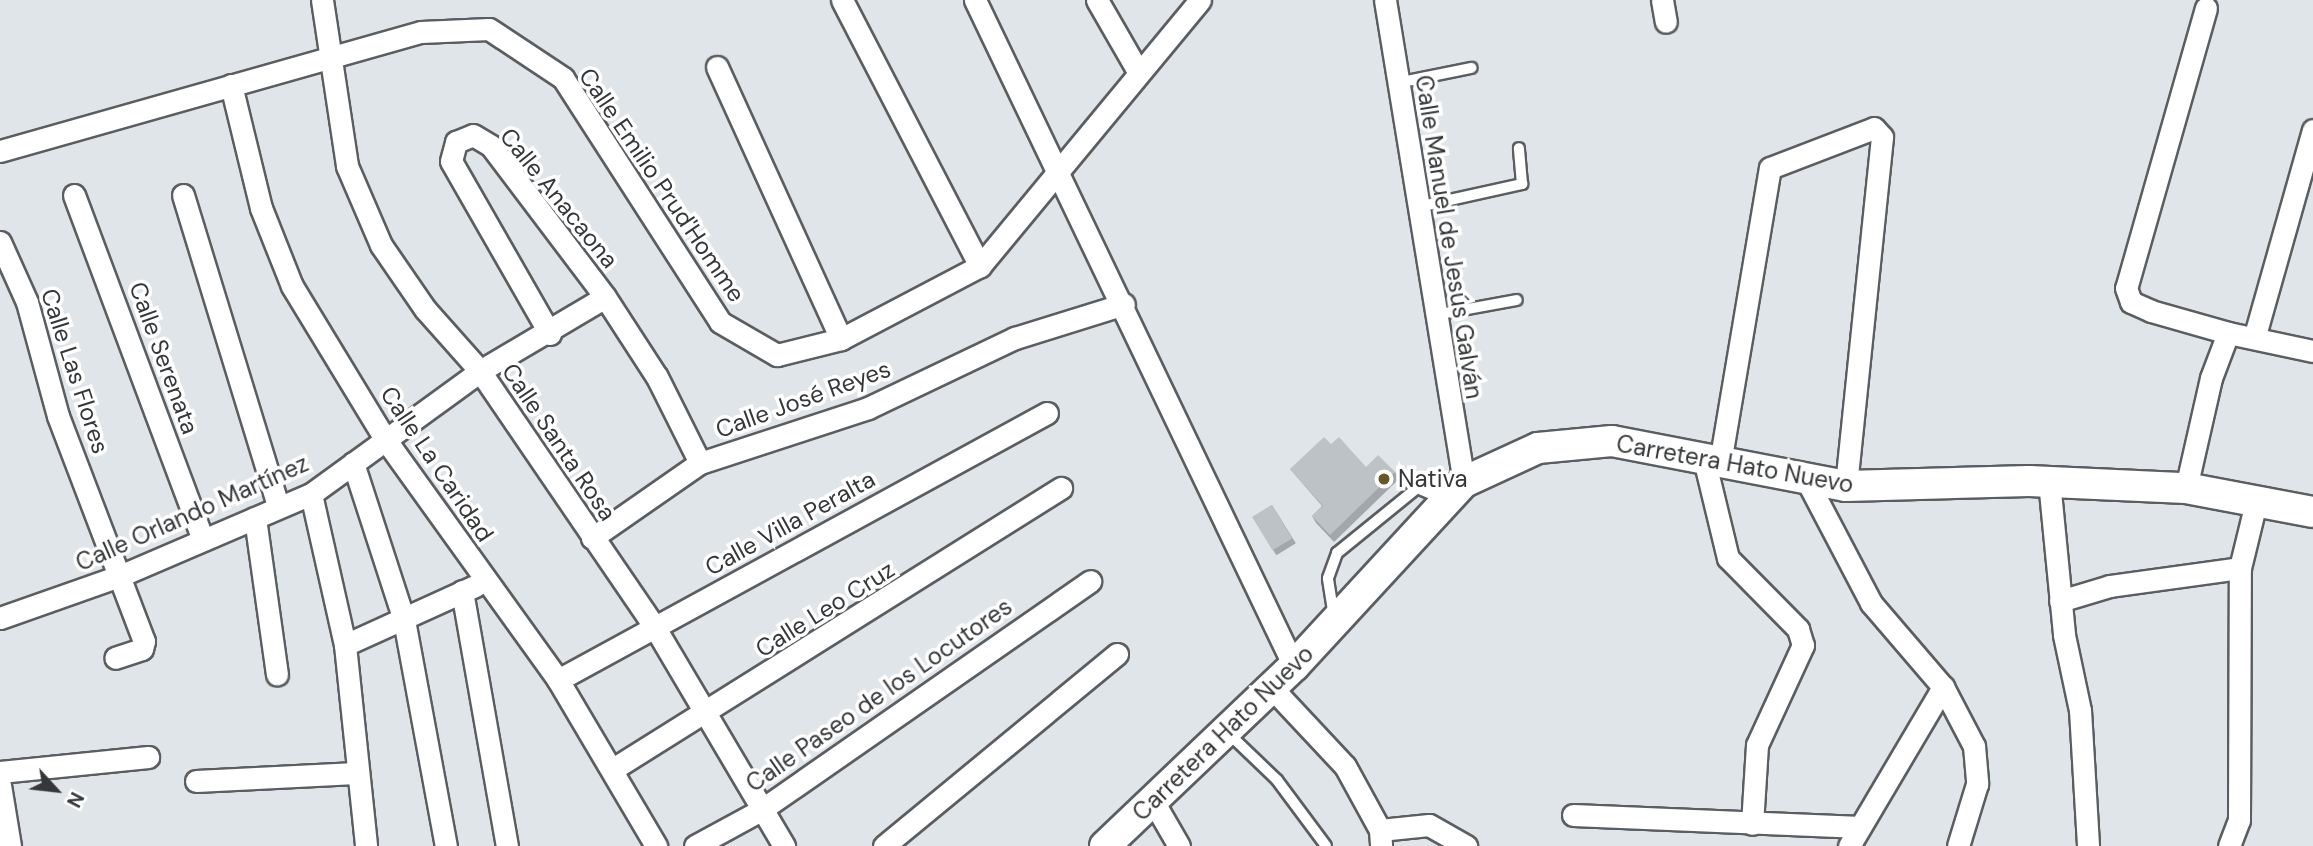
<!DOCTYPE html>
<html>
<head>
<meta charset="utf-8">
<style>
	body { margin:0 }
	#map { position:relative; width:2313px; height:846px; overflow:hidden; background:#dfe5e9; font-family:"DM Sans",sans-serif }
	div>[style] { position:absolute }
	.roads { filter:drop-shadow(2px 0 #5a5e62) drop-shadow(-2px 0 #5a5e62) drop-shadow(0 2px #5a5e62) drop-shadow(0 -2px #5a5e62) }
	.lane>* { height:10px; margin:-5px; padding:0 5px; transform-origin:5px; border-radius:5px; background:#fff }
	.street>* { height:21px; margin:-10.5px; padding:0 10.5px; transform-origin:10.5px; border-radius:10.5px; background:#fff }
	.secondary>* { height:30px; margin:-15px; padding:0 15px; transform-origin:15px; border-radius:15px; background:#fff }
	.wall>* { inset:0; background:#a3a7aa; transform-origin:0 0 }
	.building>* { inset:0; background:#bdc2c6; transform-origin:0 0 }
	.dots>* { width:19px; height:19px; translate:-50% -50%; box-sizing:border-box; border:4px solid #fff; border-radius:50% }
	span { translate:-50% -50%; white-space:nowrap; text-align:center; line-height:1.15; -webkit-text-stroke:7px #fff; paint-order:stroke }
	.street-label { font-size:24px; color:#353739 }
	.poi-label { font-size:24px; color:#353739 }
	.left { translate:0 -50%; text-align:left }
	.north { position:absolute; left:21px; top:755px; width:70px; height:70px; -webkit-text-stroke:5px #fff; paint-order:stroke; rotate:117deg; font-size:19px; font-weight:700; line-height:28px; text-align:center; color:#353739 }
	.north::after { content:''; display:block; margin:auto; width:24px; height:32px; background:#353739; clip-path:polygon(50% 0,100% 100%,50% 72%,0 100%) }
</style>
</head>
<body>
<div id="map">
	<div class="roads">
		<div class="lane">
			<div style="left:1397px;top:83px;width:76px;rotate:-11.5deg"></div>
			<div style="left:1418px;top:207px;width:107px;rotate:-12.5deg"></div>
			<div style="left:1522px;top:184px;width:36px;rotate:-95deg"></div>
			<div style="left:1435px;top:315px;width:83px;rotate:-10.4deg"></div>
			<div style="left:1334px;top:617px;width:39px;rotate:-99deg"></div>
			<div style="left:1328px;top:578px;width:27px;rotate:-70deg"></div>
			<div style="left:1337px;top:553px;width:103px;rotate:-39.1deg"></div>
			<div style="left:1417px;top:488px;width:28px;rotate:23deg"></div>
			<div style="left:1227px;top:732px;width:69px;rotate:43.8deg"></div>
			<div style="left:1277px;top:780px;width:82px;rotate:53.4deg"></div>
		</div>
		<div class="street">
			<div style="left:322px;top:0;width:168px;rotate:81.4deg"></div>
			<div style="left:347px;top:166px;width:86px;rotate:66.7deg"></div>
			<div style="left:381px;top:245px;width:78px;rotate:55.5deg"></div>
			<div style="left:425px;top:309px;width:83px;rotate:48.4deg"></div>
			<div style="left:480px;top:371px;width:309px;rotate:55.7deg"></div>
			<div style="left:654px;top:626px;width:256px;rotate:59.4deg"></div>
			<div style="left:842px;top:0;width:300px;rotate:62.6deg"></div>
			<div style="left:975px;top:0;width:738px;rotate:64.41deg"></div>
			<div style="left:1097px;top:0;width:84px;rotate:60.1deg"></div>
			<div style="left:1385px;top:0;width:488px;rotate:80.7deg"></div>
			<div style="left:1662px;top:0;width:22px;rotate:80deg"></div>
			<div style="left:2206px;top:8px;width:291px;rotate:105.9deg"></div>
			<div style="left:2126px;top:288px;width:15px;rotate:70deg"></div>
			<div style="left:2131px;top:302px;width:22px;rotate:24deg"></div>
			<div style="left:2151px;top:311px;width:80px;rotate:15.9deg"></div>
			<div style="left:717px;top:67px;width:299px;rotate:65.5deg"></div>
			<div style="left:231px;top:85px;width:127px;rotate:76.3deg"></div>
			<div style="left:261px;top:208px;width:84px;rotate:68.3deg"></div>
			<div style="left:292px;top:286px;width:179px;rotate:58.7deg"></div>
			<div style="left:385px;top:439px;width:297px;rotate:54.3deg"></div>
			<div style="left:558px;top:680px;width:193px;rotate:59.4deg"></div>
			<div style="left:0;top:151px;width:437px;rotate:-15.8deg"></div>
			<div style="left:421px;top:32px;width:68px;rotate:-2.5deg"></div>
			<div style="left:489px;top:29px;width:89px;rotate:33.5deg"></div>
			<div style="left:563px;top:78px;width:290px;rotate:57.2deg"></div>
			<div style="left:720px;top:322px;width:66px;rotate:30.1deg"></div>
			<div style="left:777px;top:355px;width:66px;rotate:-14deg"></div>
			<div style="left:841px;top:339px;width:157px;rotate:-27.7deg"></div>
			<div style="left:980px;top:266px;width:345px;rotate:-50.4deg"></div>
			<div style="left:74px;top:195px;width:368px;rotate:69.5deg"></div>
			<div style="left:183px;top:195px;width:325px;rotate:73deg"></div>
			<div style="left:0;top:242px;width:66px;rotate:65.8deg"></div>
			<div style="left:27px;top:302px;width:118px;rotate:74.8deg"></div>
			<div style="left:58px;top:416px;width:241px;rotate:69.1deg"></div>
			<div style="left:144px;top:641px;width:8px;rotate:104deg"></div>
			<div style="left:142px;top:649px;width:28px;rotate:162deg"></div>
			<div style="left:550px;top:334px;width:199px;rotate:-119.8deg"></div>
			<div style="left:451px;top:161px;width:20px;rotate:-75deg"></div>
			<div style="left:456px;top:142px;width:18px;rotate:-22deg"></div>
			<div style="left:473px;top:135px;width:21px;rotate:31deg"></div>
			<div style="left:491px;top:146px;width:189px;rotate:52.9deg"></div>
			<div style="left:605px;top:297px;width:95px;rotate:57deg"></div>
			<div style="left:657px;top:377px;width:96px;rotate:63.4deg"></div>
			<div style="left:2255px;top:335px;width:213px;rotate:-74.2deg"></div>
			<div style="left:1704px;top:459px;width:102px;rotate:76.4deg"></div>
			<div style="left:1728px;top:558px;width:100px;rotate:45.4deg"></div>
			<div style="left:1798px;top:629px;width:17px;rotate:73deg"></div>
			<div style="left:1803px;top:645px;width:110px;rotate:114.7deg"></div>
			<div style="left:1757px;top:745px;width:79px;rotate:93.6deg"></div>
			<div style="left:353px;top:463px;width:165px;rotate:72deg"></div>
			<div style="left:404px;top:620px;width:230px;rotate:79.5deg"></div>
			<div style="left:1720px;top:463px;width:299px;rotate:-80.4deg"></div>
			<div style="left:1770px;top:168px;width:111px;rotate:-21deg"></div>
			<div style="left:1874px;top:128px;width:12px;rotate:48deg"></div>
			<div style="left:1882px;top:137px;width:351px;rotate:95.9deg"></div>
			<div style="left:1807px;top:481px;width:138px;rotate:62.3deg"></div>
			<div style="left:1871px;top:603px;width:111px;rotate:49.4deg"></div>
			<div style="left:1943px;top:687px;width:67px;rotate:62.3deg"></div>
			<div style="left:1974px;top:746px;width:38px;rotate:85deg"></div>
			<div style="left:1977px;top:784px;width:65px;rotate:107deg"></div>
			<div style="left:2049px;top:481px;width:155px;rotate:84.4deg"></div>
			<div style="left:2064px;top:635px;width:77px;rotate:78deg"></div>
			<div style="left:2080px;top:710px;width:136px;rotate:86.6deg"></div>
			<div style="left:2186px;top:488px;width:113px;rotate:-77.2deg"></div>
			<div style="left:2211px;top:378px;width:48px;rotate:-69.3deg"></div>
			<div style="left:2228px;top:333px;width:87px;rotate:12deg"></div>
			<div style="left:311px;top:494px;width:155px;rotate:77.3deg"></div>
			<div style="left:345px;top:645px;width:202px;rotate:84deg"></div>
			<div style="left:255px;top:518px;width:158px;rotate:82deg"></div>
			<div style="left:592px;top:538px;width:131px;rotate:-34.8deg"></div>
			<div style="left:700px;top:463px;width:177px;rotate:-18.1deg"></div>
			<div style="left:868px;top:408px;width:163px;rotate:-25.5deg"></div>
			<div style="left:1015px;top:338px;width:114px;rotate:-17.3deg"></div>
			<div style="left:462px;top:591px;width:259px;rotate:80deg"></div>
			<div style="left:2060px;top:601px;width:52px;rotate:-16.7deg"></div>
			<div style="left:2110px;top:586px;width:131px;rotate:-7.9deg"></div>
			<div style="left:0;top:618px;width:129px;rotate:-19.4deg"></div>
			<div style="left:122px;top:575px;width:206px;rotate:-23.2deg"></div>
			<div style="left:311px;top:494px;width:209px;rotate:-36deg"></div>
			<div style="left:480px;top:371px;width:145px;rotate:-30.6deg"></div>
			<div style="left:345px;top:645px;width:143px;rotate:-24.4deg"></div>
			<div style="left:558px;top:680px;width:557px;rotate:-28.64deg"></div>
			<div style="left:1271px;top:687px;width:108px;rotate:46.9deg"></div>
			<div style="left:1345px;top:766px;width:73px;rotate:61.3deg"></div>
			<div style="left:1380px;top:830px;width:16px;rotate:86deg"></div>
			<div style="left:613px;top:769px;width:529px;rotate:-32.1deg"></div>
			<div style="left:0;top:772px;width:149px;rotate:-5.8deg"></div>
			<div style="left:196px;top:781px;width:160px;rotate:-2.9deg"></div>
			<div style="left:0;top:785px;width:62px;rotate:80.7deg"></div>
			<div style="left:1153px;top:801px;width:52px;rotate:60deg"></div>
			<div style="left:1573px;top:815px;width:282px;rotate:2.4deg"></div>
			<div style="left:1380px;top:830px;width:49px;rotate:-5.8deg"></div>
			<div style="left:1429px;top:825px;width:43px;rotate:29.6deg"></div>
			<div style="left:695px;top:846px;width:75px;rotate:-28.6deg"></div>
			<div style="left:761px;top:810px;width:401px;rotate:-34.8deg"></div>
			<div style="left:884px;top:846px;width:302px;rotate:-39.5deg"></div>
			<div style="left:1849px;top:846px;width:185px;rotate:-59.4deg"></div>
			<div style="left:2229px;top:846px;width:28px;rotate:-69deg"></div>
			<div style="left:2239px;top:820px;width:252px;rotate:-89.8deg"></div>
			<div style="left:2240px;top:568px;width:72px;rotate:-76.3deg"></div>
		</div>
		<div class="secondary">
			<div style="left:1105px;top:846px;width:261px;rotate:-43.6deg"></div>
			<div style="left:1294px;top:666px;width:251px;rotate:-47.3deg"></div>
			<div style="left:1464px;top:482px;width:81px;rotate:-24.7deg"></div>
			<div style="left:1538px;top:448px;width:74px;rotate:-5.4deg"></div>
			<div style="left:1612px;top:441px;width:238px;rotate:10.9deg"></div>
			<div style="left:1846px;top:486px;width:183px;rotate:-1.6deg"></div>
			<div style="left:2029px;top:481px;width:157px;rotate:2.6deg"></div>
			<div style="left:2186px;top:488px;width:129px;rotate:10.7deg"></div>
		</div>
	</div>
	<div class="wall">
		<div style="clip-path:polygon(1366px 467px,1395px 472px,1399px 479px,1334px 542px,1316px 523px,1312px 516px,1322px 506px,1290px 469px)"></div>
		<div style="left:1272px;top:505px;width:45px;height:23px;rotate:58deg"></div>
	</div>
	<div class="building">
		<div style="clip-path:polygon(1324px 437px,1331px 444px,1339px 437px,1366px 467px,1378px 455px,1395px 472px,1330px 535px,1312px 516px,1323px 506px,1290px 469px)"></div>
		<div style="left:1272px;top:505px;width:39px;height:23px;rotate:59deg"></div>
	</div>
	<div class="dots">
		<div style="left:1384px;top:479px;background:#685725"></div>
	</div>
	<div class="street-label">
		<span style="left:662px;top:185px;rotate:56deg">Calle Emilio Prud'Homme</span>
		<span style="left:559px;top:198px;rotate:51deg">Calle Anacaona</span>
		<span style="left:1449px;top:237px;rotate:81deg">Calle Manuel de Jesús Galván</span>
		<span style="left:164px;top:358px;rotate:70deg">Calle Serenata</span>
		<span style="left:75px;top:371px;rotate:72deg">Calle Las Flores</span>
		<span style="left:803px;top:399px;rotate:-20deg">Calle José Reyes</span>
		<span style="left:559px;top:442px;rotate:56deg">Calle Santa Rosa</span>
		<span style="left:437px;top:464px;rotate:56deg">Calle La Caridad</span>
		<span style="left:1735px;top:464px;rotate:10deg">Carretera Hato Nuevo</span>
		<span style="left:192px;top:513px;rotate:-24deg">Calle Orlando Martínez</span>
		<span style="left:790px;top:523px;rotate:-29deg">Calle Villa Peralta</span>
		<span style="left:825px;top:609px;rotate:-32deg">Calle Leo Cruz</span>
		<span style="left:879px;top:695px;rotate:-35deg">Calle Paseo de los Locutores</span>
		<span style="left:1223px;top:733px;rotate:-44deg">Carretera Hato Nuevo</span>
	</div>
	<div class="poi-label">
		<span class="left" style="left:1398px;top:479px">Nativa</span>
	</div>
	<div class="north">N</div>
</div>
</body>
</html>
